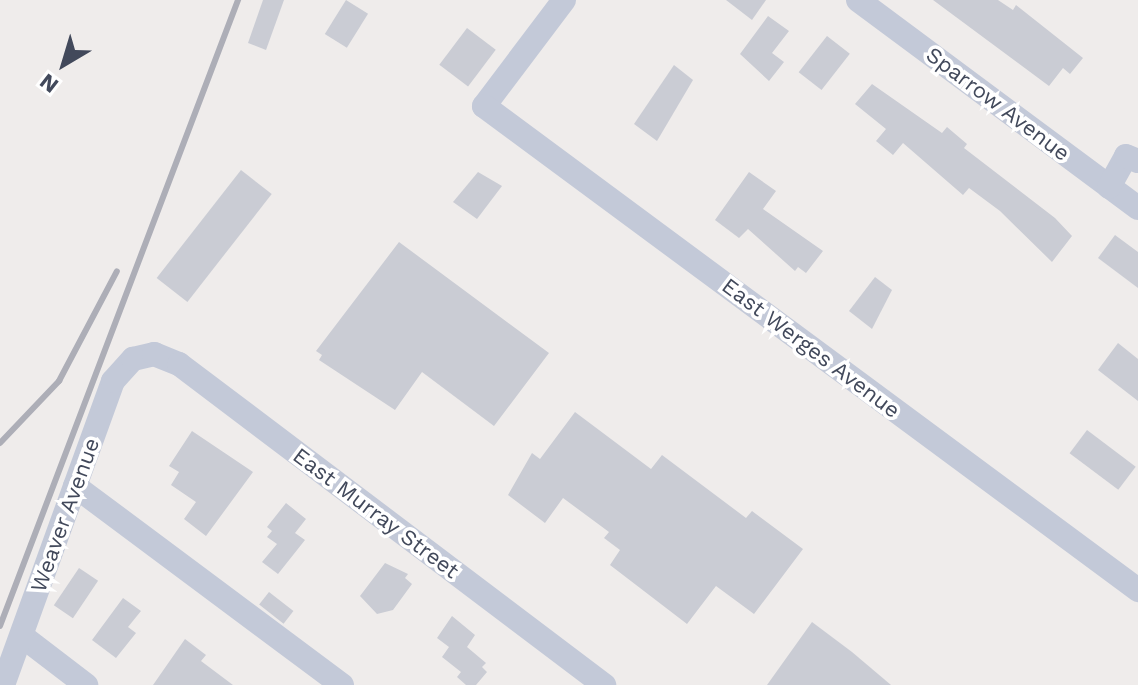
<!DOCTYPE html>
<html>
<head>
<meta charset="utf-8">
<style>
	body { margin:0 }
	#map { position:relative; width:1138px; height:685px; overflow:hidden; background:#efeceb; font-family:"Work Sans",sans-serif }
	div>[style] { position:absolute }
	.building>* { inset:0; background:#caccd4; transform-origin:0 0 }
	.minor>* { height:24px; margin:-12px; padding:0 12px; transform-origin:12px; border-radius:12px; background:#c3c9d8 }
	.rail>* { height:6px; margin:-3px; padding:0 3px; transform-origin:3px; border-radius:3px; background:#adaeb7 }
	span { translate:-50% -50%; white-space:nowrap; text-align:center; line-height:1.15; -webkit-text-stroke:7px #fff; paint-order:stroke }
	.street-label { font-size:22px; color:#42495b }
	.north { position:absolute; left:24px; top:24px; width:80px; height:80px; -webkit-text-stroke:6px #fff; paint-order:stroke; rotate:218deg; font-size:22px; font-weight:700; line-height:32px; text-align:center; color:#42495b }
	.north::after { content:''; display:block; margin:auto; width:28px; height:36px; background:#42495b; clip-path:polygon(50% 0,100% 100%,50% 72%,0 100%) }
</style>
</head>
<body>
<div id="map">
	<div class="building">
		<div style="clip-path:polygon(263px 0,284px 0,266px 50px,248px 43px)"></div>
		<div style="left:346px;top:0;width:26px;height:40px;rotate:32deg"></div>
		<div style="clip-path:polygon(726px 0,766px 0,752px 20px)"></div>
		<div style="clip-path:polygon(933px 0,998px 0,1013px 10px,1016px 5px,1083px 58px,1070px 74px,1063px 68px,1049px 86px)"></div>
		<div style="clip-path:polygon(768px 16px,789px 31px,772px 53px,784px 62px,769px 81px,740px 54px)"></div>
		<div style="left:467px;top:28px;width:36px;height:46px;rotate:37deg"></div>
		<div style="left:827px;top:36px;width:29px;height:46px;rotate:38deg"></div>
		<div style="clip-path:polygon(674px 65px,693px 80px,657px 141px,634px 124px)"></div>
		<div style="clip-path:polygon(872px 84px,942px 133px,947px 127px,967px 144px,964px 148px,1055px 218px,1072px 236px,1052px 262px,1000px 211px,969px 188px,963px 195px,903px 143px,893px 155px,876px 141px,886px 129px,855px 104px)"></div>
		<div style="left:241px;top:170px;width:39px;height:137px;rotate:38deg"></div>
		<div style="clip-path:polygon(478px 172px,502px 186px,477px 219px,453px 202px)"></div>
		<div style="clip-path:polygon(749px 172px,776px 191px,763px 209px,823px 251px,806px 273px,798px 267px,795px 271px,748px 229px,739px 238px,715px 220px)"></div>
		<div style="clip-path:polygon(1115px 235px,1138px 252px,1138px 288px,1098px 258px)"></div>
		<div style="clip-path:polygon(399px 242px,549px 353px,494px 426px,422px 372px,395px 410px,319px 360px,322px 355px,316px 351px)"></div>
		<div style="clip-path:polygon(875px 277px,892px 290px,872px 329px,849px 311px)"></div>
		<div style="clip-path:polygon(1118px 343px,1138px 359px,1138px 401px,1098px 370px)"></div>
		<div style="clip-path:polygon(575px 412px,651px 469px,662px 455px,746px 518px,752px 511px,803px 549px,754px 614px,716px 586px,687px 624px,610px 565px,620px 550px,604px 538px,609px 532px,563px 498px,545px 523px,508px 495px,532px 453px,540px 459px)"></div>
		<div style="left:1087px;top:430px;width:61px;height:29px;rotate:37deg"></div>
		<div style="clip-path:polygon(192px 431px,253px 472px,206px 536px,184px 519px,196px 502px,171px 485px,179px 472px,169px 466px)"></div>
		<div style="clip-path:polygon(286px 503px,306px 519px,295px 533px,305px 540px,278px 574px,262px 562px,277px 544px,267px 537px,272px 531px,267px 527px)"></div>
		<div style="clip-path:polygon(385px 563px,408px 574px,405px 578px,412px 584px,393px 610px,377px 614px,360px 596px)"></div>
		<div style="left:79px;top:568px;width:23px;height:45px;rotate:34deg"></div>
		<div style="left:269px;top:592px;width:31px;height:16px;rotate:38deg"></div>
		<div style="clip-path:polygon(123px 598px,141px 611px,128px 627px,136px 633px,116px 658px,92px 640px)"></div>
		<div style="clip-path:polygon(452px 616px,475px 635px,467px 647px,486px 663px,482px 667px,487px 672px,476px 685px,466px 685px,457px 677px,461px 672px,442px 657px,449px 647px,437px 638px)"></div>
		<div style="clip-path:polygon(812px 622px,852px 652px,891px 685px,767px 685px)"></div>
		<div style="clip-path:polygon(185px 639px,206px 655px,201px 661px,233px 685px,153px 685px)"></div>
	</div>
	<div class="minor">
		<div style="left:564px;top:0;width:133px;rotate:127deg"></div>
		<div style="left:484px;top:106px;width:814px;rotate:36.5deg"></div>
		<div style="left:858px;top:0;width:349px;rotate:36.6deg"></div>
		<div style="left:1109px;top:187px;width:35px;rotate:-61deg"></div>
		<div style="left:1126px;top:156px;width:13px;rotate:23deg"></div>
		<div style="left:75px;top:486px;width:333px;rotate:36.7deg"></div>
		<div style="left:22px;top:636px;width:81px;rotate:37.4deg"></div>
		<div style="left:3px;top:685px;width:323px;rotate:-70.1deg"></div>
		<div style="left:113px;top:381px;width:30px;rotate:-48deg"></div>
		<div style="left:133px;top:359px;width:22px;rotate:-13deg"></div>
		<div style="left:154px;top:354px;width:27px;rotate:22deg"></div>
		<div style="left:179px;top:364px;width:533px;rotate:37.06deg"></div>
	</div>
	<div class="rail">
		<div style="left:0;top:443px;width:86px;rotate:-46.4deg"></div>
		<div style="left:59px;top:381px;width:124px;rotate:-62.2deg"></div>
		<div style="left:0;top:626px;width:670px;rotate:-69.18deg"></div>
	</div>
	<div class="street-label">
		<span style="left:998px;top:104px;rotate:37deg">Sparrow Avenue</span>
		<span style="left:811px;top:348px;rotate:37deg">East Werges Avenue</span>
		<span style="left:376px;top:513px;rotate:37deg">East Murray Street</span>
		<span style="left:65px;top:515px;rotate:-70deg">Weaver Avenue</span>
	</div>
	<div class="north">N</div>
</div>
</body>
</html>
